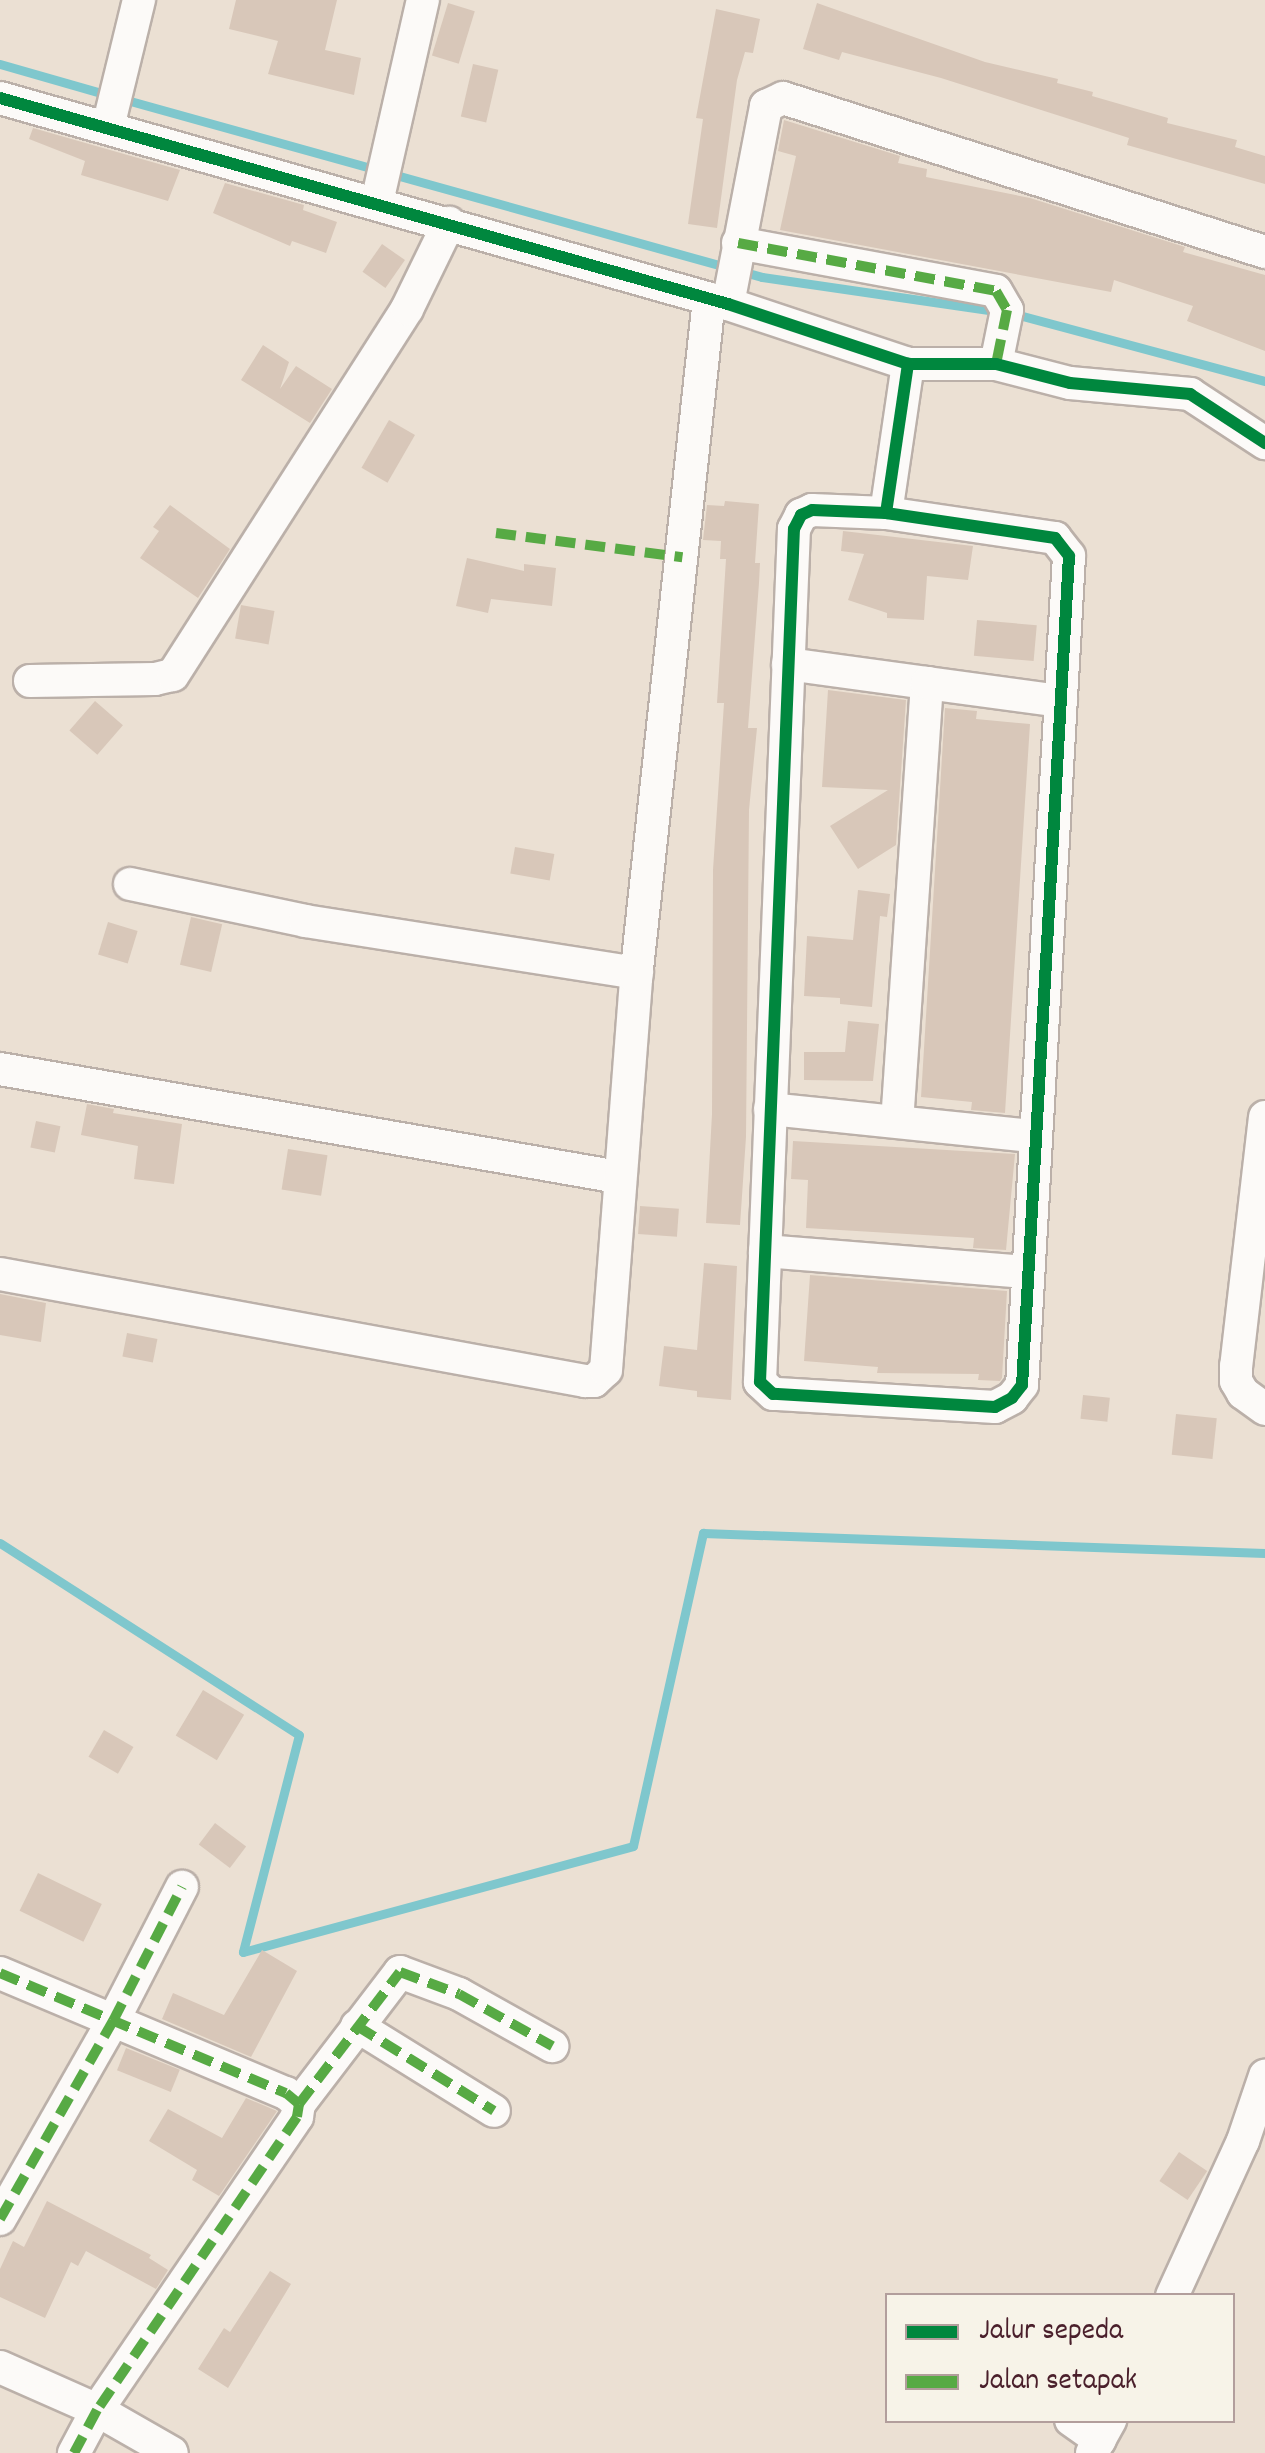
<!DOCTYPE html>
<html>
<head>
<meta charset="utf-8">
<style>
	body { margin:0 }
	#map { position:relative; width:1265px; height:2453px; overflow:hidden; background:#ebe0d3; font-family:Dekko,sans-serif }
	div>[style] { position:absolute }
	.stream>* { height:9px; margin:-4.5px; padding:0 4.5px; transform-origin:4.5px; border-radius:4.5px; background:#7fc7cd }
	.building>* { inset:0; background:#d8c7b9; transform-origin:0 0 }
	.roads { filter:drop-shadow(2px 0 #bbb0a9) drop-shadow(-2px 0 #bbb0a9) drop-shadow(0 2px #bbb0a9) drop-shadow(0 -2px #bbb0a9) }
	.street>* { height:32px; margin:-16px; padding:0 16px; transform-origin:16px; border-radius:16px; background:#fcfaf8 }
	.quiet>* { height:10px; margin-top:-5px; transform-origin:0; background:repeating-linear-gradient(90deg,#57aa44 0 20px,transparent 0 30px) }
	.cycleway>* { height:12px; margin:-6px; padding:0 6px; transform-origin:6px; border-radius:6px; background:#00873e }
	span { translate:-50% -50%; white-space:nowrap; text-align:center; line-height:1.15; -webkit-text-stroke:10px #f7f3e8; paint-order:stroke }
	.legend { position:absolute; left:885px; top:2293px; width:350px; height:130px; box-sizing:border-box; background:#f7f3e8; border:2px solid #b29e9c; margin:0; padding:12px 18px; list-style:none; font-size:30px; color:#4a1f2b }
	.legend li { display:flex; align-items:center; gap:20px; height:50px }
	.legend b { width:50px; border:2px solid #b29e9c }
</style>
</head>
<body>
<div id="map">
	<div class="stream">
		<div style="left:0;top:64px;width:112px;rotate:16deg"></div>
		<div style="left:123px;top:99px;width:663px;rotate:15.57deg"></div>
		<div style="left:762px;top:277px;width:236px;rotate:8.3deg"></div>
		<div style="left:1011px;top:313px;width:263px;rotate:15deg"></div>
		<div style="left:0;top:1543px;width:355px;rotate:32.7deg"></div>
		<div style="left:299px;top:1735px;width:224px;rotate:104.5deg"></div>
		<div style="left:243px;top:1952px;width:404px;rotate:-15.2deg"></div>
		<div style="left:633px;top:1846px;width:321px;rotate:-77.4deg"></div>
		<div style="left:703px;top:1533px;width:562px;rotate:2.04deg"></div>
	</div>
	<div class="building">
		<div style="clip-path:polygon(236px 0,337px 0,325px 50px,361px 58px,354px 95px,268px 74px,278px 41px,229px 29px)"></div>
		<div style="left:448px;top:3px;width:28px;height:55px;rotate:17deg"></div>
		<div style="clip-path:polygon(817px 3px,985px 62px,1058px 79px,1057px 83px,1093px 92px,1092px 96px,1168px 118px,1167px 123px,1237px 140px,1235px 147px,1265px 156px,1265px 184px,1127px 145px,1129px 138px,941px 78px,842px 52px,839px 60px,803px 49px)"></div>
		<div style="clip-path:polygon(716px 9px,760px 19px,753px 53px,745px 52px,737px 80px,717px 228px,688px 224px,703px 119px,696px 118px)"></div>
		<div style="left:473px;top:64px;width:26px;height:54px;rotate:13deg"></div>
		<div style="clip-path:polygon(784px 120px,900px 156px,898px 163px,927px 169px,926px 177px,1030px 198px,1185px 247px,1183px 252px,1265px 275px,1265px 351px,1187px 321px,1193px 306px,1114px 280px,1111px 292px,780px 230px,796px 156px,778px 151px)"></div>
		<div style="clip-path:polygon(33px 128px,180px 170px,168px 201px,81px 175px,85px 161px,29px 139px)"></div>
		<div style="clip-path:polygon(225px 183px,304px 205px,303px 210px,337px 222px,326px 253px,292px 241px,290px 246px,213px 213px)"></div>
		<div style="left:382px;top:244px;width:28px;height:34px;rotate:35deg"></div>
		<div style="clip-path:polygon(263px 345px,289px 362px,280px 389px,296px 366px,332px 389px,310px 423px,241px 380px)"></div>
		<div style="left:389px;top:420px;width:30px;height:55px;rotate:30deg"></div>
		<div style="clip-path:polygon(725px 501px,759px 504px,755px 563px,760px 563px,759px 583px,748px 728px,757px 728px,749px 810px,746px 1137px,740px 1225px,706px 1223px,712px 1114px,713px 870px,724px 703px,717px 703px,726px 559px,720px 559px,721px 541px,703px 540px,707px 505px,724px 506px)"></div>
		<div style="clip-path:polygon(170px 505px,230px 549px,198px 598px,140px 558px,159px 531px,153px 527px)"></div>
		<div style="clip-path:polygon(843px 531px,973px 546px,968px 580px,927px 576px,924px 620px,887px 618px,887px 613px,848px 600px,864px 554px,841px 551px)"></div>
		<div style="clip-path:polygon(467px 558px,524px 571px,524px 564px,556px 568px,552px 606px,491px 599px,488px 613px,456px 606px)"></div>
		<div style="left:241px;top:605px;width:34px;height:34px;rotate:10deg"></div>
		<div style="left:977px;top:620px;width:60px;height:36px;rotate:5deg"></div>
		<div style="clip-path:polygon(828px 690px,906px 700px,896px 845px,858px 869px,830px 826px,888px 790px,822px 787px)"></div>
		<div style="left:95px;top:701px;width:37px;height:39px;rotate:41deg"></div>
		<div style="clip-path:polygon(945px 708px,977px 711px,976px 719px,1030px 724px,1005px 1113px,971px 1110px,972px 1102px,921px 1097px)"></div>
		<div style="left:515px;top:847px;width:40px;height:27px;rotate:10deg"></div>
		<div style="clip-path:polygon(858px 890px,890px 894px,887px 917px,880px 916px,872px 1007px,840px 1004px,840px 998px,804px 996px,807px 936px,853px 940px)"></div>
		<div style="left:191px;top:917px;width:32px;height:49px;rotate:13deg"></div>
		<div style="left:108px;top:922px;width:31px;height:34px;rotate:17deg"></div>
		<div style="clip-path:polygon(848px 1021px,879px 1024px,873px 1081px,804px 1080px,804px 1052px,845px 1052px)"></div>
		<div style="clip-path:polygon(87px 1104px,114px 1109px,113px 1113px,182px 1124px,174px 1184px,134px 1179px,138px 1146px,81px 1135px)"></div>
		<div style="left:36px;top:1121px;width:25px;height:27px;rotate:12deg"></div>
		<div style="clip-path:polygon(793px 1141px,1015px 1154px,1006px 1250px,973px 1248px,974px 1238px,806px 1228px,808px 1180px,791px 1179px)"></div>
		<div style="left:288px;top:1149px;width:40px;height:41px;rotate:9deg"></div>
		<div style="left:640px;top:1206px;width:39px;height:28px;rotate:4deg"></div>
		<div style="clip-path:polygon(704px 1263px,737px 1266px,731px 1400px,697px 1397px,697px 1391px,659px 1386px,664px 1346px,697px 1350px)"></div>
		<div style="clip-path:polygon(810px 1275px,1007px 1291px,1002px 1378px,1000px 1381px,978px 1380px,979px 1374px,877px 1373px,878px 1367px,804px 1361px)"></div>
		<div style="clip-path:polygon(0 1294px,46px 1303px,41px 1342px,0 1335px)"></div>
		<div style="left:127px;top:1333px;width:31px;height:24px;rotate:11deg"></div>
		<div style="left:1083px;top:1395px;width:27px;height:24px;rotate:6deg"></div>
		<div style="left:1176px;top:1414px;width:41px;height:41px;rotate:6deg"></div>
		<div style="left:203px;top:1690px;width:48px;height:53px;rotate:31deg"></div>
		<div style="left:104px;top:1730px;width:34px;height:31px;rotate:30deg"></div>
		<div style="left:215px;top:1823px;width:39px;height:27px;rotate:37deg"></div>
		<div style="left:38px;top:1873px;width:71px;height:42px;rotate:26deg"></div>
		<div style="clip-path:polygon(262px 1950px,297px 1971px,251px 2057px,162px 2019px,173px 1993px,224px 2015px)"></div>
		<div style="left:126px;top:2048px;width:58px;height:24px;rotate:22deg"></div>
		<div style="clip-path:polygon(246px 2098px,277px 2111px,219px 2196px,192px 2180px,197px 2170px,149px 2141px,168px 2109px,222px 2138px)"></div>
		<div style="left:1179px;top:2152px;width:34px;height:35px;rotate:34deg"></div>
		<div style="clip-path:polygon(47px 2201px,151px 2255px,149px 2258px,168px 2270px,156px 2289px,86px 2251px,78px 2266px,71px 2262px,45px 2318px,0 2297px,0 2269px,13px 2241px,24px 2247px)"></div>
		<div style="clip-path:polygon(270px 2271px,291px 2284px,228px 2388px,198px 2369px,224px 2328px,230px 2332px)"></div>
	</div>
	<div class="roads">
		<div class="street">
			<div style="left:0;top:98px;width:757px;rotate:15.8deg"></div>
			<div style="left:728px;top:304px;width:190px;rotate:18.4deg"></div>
			<div style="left:908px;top:364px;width:88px"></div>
			<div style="left:996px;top:364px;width:76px;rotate:14.4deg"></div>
			<div style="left:1070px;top:383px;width:121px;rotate:5.2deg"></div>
			<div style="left:1190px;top:394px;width:90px;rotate:33.2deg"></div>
			<div style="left:108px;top:127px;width:131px;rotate:-76.3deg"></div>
			<div style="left:377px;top:202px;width:207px;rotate:-77.2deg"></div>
			<div style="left:738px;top:243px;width:262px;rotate:10.5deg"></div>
			<div style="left:996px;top:291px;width:22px;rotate:60deg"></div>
			<div style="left:1007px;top:310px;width:55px;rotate:101.5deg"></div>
			<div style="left:728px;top:304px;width:202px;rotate:-79.1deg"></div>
			<div style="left:766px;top:106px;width:19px;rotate:-25deg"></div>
			<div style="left:783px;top:98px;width:506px;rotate:17.72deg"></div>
			<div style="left:886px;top:513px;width:171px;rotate:8.4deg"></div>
			<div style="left:1055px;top:538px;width:23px;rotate:52deg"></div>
			<div style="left:1069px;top:556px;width:830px;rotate:93.24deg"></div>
			<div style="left:1022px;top:1385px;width:16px;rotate:128deg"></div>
			<div style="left:1012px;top:1398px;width:19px;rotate:152deg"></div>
			<div style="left:995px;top:1407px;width:222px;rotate:-176.6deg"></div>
			<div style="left:773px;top:1394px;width:18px;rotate:-137deg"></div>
			<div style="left:760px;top:1382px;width:854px;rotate:-87.72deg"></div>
			<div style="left:794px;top:529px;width:16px;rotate:-63deg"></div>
			<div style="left:801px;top:515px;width:12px;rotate:-24deg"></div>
			<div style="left:812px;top:510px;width:74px;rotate:2.3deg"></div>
			<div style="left:886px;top:513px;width:151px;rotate:-81.6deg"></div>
			<div style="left:788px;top:664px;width:140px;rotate:7.8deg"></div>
			<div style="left:927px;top:683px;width:437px;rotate:93.9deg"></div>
			<div style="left:30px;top:681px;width:125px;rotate:-0.9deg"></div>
			<div style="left:155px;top:679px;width:18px;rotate:-13deg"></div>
			<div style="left:173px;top:675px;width:434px;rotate:-57.4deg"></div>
			<div style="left:407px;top:309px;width:96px;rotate:-64deg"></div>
			<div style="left:927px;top:683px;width:135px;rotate:7.7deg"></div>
			<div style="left:130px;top:884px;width:179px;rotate:11.9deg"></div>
			<div style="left:305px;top:921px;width:336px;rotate:8.9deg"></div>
			<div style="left:0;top:1069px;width:627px;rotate:9.91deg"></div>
			<div style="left:770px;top:1109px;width:264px;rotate:5.9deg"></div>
			<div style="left:1265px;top:1117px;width:251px;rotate:96.6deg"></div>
			<div style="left:1236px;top:1366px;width:15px;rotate:90deg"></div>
			<div style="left:1236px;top:1381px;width:14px;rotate:60deg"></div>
			<div style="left:1243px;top:1393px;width:27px;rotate:36deg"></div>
			<div style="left:765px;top:1251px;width:261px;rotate:4.6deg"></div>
			<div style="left:0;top:1274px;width:595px;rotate:10.37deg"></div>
			<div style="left:585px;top:1381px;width:9px"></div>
			<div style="left:594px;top:1381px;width:16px;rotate:-43deg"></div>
			<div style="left:606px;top:1370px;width:393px;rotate:-85.6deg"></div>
			<div style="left:636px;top:978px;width:683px;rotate:-83.86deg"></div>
			<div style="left:0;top:1973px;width:310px;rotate:22.8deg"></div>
			<div style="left:286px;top:2093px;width:17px;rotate:40deg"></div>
			<div style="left:299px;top:2104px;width:13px;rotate:99deg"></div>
			<div style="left:297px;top:2117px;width:355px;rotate:124.3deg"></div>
			<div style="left:97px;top:2410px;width:49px;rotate:118.1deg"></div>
			<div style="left:357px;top:2026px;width:161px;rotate:31.8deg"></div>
			<div style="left:299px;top:2104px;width:166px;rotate:-52.6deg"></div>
			<div style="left:400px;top:1972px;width:63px;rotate:20.4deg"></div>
			<div style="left:459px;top:1994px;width:107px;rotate:29.2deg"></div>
			<div style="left:0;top:2219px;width:228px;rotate:-60.3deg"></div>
			<div style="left:113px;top:2021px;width:151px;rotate:-62.8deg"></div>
			<div style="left:1172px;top:2296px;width:170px;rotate:-65.4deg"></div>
			<div style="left:1243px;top:2141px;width:69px;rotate:-71.3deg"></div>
			<div style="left:0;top:2367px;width:106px;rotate:23.9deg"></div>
			<div style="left:97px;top:2410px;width:86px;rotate:29.8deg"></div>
			<div style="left:1071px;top:2420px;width:35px;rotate:35deg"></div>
			<div style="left:1092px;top:2453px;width:38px;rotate:-61deg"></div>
		</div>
	</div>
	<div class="quiet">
		<div style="left:738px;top:243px;width:262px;rotate:10.5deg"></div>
		<div style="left:996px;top:291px;width:22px;rotate:60deg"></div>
		<div style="left:1007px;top:310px;width:55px;rotate:101.5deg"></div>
		<div style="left:496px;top:533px;width:188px;rotate:7.4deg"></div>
		<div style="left:0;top:1973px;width:310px;rotate:22.8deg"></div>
		<div style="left:286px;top:2093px;width:17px;rotate:40deg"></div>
		<div style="left:299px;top:2104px;width:13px;rotate:99deg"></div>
		<div style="left:297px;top:2117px;width:355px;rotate:124.3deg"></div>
		<div style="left:97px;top:2410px;width:49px;rotate:118.1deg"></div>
		<div style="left:357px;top:2026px;width:161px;rotate:31.8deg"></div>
		<div style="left:299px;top:2104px;width:166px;rotate:-52.6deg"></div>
		<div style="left:400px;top:1972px;width:63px;rotate:20.4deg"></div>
		<div style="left:459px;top:1994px;width:107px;rotate:29.2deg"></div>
		<div style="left:0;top:2219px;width:228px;rotate:-60.3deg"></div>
		<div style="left:113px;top:2021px;width:151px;rotate:-62.8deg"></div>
	</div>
	<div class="cycleway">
		<div style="left:0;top:98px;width:757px;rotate:15.8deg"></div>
		<div style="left:728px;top:304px;width:190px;rotate:18.4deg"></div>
		<div style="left:908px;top:364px;width:88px"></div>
		<div style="left:996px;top:364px;width:76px;rotate:14.4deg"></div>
		<div style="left:1070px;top:383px;width:121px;rotate:5.2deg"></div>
		<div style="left:1190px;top:394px;width:90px;rotate:33.2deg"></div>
		<div style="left:886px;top:513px;width:171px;rotate:8.4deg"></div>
		<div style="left:1055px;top:538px;width:23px;rotate:52deg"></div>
		<div style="left:1069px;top:556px;width:830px;rotate:93.24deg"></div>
		<div style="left:1022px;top:1385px;width:16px;rotate:128deg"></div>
		<div style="left:1012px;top:1398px;width:19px;rotate:152deg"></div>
		<div style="left:995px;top:1407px;width:222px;rotate:-176.6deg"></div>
		<div style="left:773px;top:1394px;width:18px;rotate:-137deg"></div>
		<div style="left:760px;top:1382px;width:854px;rotate:-87.72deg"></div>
		<div style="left:794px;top:529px;width:16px;rotate:-63deg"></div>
		<div style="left:801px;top:515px;width:12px;rotate:-24deg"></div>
		<div style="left:812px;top:510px;width:74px;rotate:2.3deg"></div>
		<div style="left:886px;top:513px;width:151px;rotate:-81.6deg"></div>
	</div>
	<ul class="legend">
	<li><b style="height:12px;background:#00873e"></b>Jalur sepeda</li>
	<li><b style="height:12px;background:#57aa44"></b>Jalan setapak</li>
	</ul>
</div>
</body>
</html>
